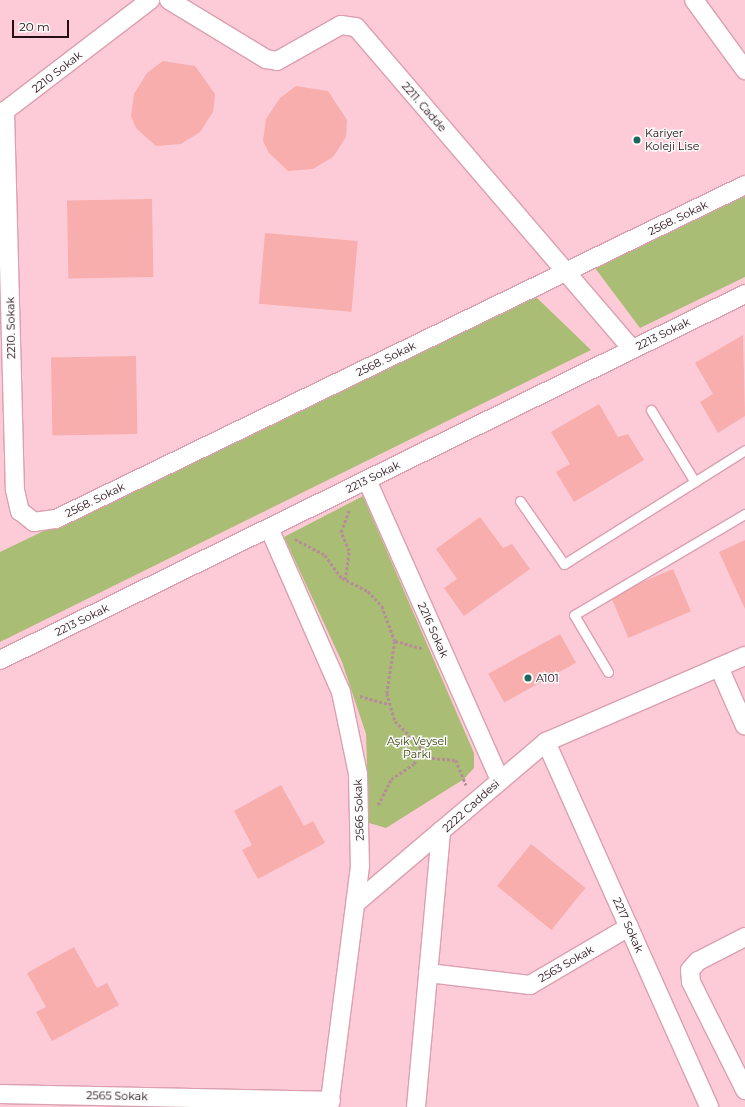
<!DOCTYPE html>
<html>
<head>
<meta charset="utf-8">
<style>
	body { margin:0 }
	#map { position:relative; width:745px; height:1107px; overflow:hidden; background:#fdcbd8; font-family:Montserrat,sans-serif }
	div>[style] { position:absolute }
	.green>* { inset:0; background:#aabd74 }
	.building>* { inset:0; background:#f7aeac; transform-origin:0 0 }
	.path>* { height:2.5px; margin-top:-1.25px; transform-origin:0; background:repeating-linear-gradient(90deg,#b58c97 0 3px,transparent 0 5px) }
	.roads { filter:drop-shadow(1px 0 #db9fb0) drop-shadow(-1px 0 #db9fb0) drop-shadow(0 1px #db9fb0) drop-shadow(0 -1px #db9fb0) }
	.lane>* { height:9px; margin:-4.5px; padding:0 4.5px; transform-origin:4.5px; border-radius:4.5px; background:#fff }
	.street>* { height:18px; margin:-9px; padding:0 9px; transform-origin:9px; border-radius:9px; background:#fff }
	.dots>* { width:11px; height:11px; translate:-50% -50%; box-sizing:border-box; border:2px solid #fbfbfb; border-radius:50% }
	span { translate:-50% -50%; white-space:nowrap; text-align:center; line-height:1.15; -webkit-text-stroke:3px #fbfbfb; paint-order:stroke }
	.street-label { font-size:11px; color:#240f15 }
	.poi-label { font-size:11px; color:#240f15 }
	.left { translate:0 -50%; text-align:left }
	.park-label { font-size:11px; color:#3c490d }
	.scale { position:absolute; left:12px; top:20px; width:57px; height:18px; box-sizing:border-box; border:2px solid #240f15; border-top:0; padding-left:5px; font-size:12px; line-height:14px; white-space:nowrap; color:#240f15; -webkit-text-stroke:3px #fbfbfb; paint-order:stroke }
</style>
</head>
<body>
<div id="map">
	<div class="green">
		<div style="clip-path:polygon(745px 192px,745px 277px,640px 328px,595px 268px)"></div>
		<div style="clip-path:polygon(534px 295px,591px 350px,0 642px,0 552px)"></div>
		<div style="clip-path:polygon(363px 496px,474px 753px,474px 768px,464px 779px,386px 828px,369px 823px,366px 734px,342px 662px,284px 537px)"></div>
	</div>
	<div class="building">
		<div style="clip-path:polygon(163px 61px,195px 66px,215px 94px,213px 112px,200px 132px,181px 144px,156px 146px,136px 128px,131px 116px,134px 94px,147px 73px)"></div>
		<div style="clip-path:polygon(296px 86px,328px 91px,347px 120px,346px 137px,333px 157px,313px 169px,288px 171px,269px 153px,263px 141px,266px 119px,280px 98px)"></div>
		<div style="left:152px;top:199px;width:78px;height:85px;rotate:89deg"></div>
		<div style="left:265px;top:233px;width:93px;height:71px;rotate:5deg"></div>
		<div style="clip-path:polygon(743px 335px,745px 416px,718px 433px,700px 402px,713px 394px,695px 363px)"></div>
		<div style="left:136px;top:356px;width:78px;height:85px;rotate:89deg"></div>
		<div style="clip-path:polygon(599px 404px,618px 437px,628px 434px,644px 460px,574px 502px,556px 472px,570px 464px,551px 432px)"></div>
		<div style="clip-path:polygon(480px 517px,503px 548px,512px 544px,530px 569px,464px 616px,444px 588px,457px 579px,436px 549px)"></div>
		<div style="clip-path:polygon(745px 540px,745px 609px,719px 552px)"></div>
		<div style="left:673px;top:569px;width:46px;height:68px;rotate:67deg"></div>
		<div style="left:560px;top:634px;width:33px;height:82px;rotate:61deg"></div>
		<div style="clip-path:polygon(281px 785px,304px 826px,313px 821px,325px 843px,258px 879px,242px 850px,252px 845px,234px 811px)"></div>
		<div style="left:531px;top:844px;width:70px;height:54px;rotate:39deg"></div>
		<div style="clip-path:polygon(74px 947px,97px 988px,107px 983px,119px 1005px,52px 1041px,36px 1012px,46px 1007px,27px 973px)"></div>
	</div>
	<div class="path">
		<div style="left:295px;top:539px;width:34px;rotate:28deg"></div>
		<div style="left:325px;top:555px;width:29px;rotate:54deg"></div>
		<div style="left:342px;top:578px;width:29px;rotate:27deg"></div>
		<div style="left:368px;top:591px;width:21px;rotate:47deg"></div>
		<div style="left:382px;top:606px;width:37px;rotate:70deg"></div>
		<div style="left:395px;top:641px;width:53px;rotate:98.7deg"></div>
		<div style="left:387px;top:693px;width:29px;rotate:74deg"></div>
		<div style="left:395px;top:721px;width:52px;rotate:45deg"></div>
		<div style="left:432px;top:758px;width:24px;rotate:5deg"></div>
		<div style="left:456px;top:760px;width:27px;rotate:68deg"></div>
		<div style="left:345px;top:580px;width:29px;rotate:-82deg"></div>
		<div style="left:349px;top:551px;width:21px;rotate:-113deg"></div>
		<div style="left:341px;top:532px;width:23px;rotate:-70deg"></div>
		<div style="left:395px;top:641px;width:28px;rotate:15deg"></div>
		<div style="left:360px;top:696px;width:29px;rotate:16deg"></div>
		<div style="left:378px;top:805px;width:29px;rotate:-63deg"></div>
		<div style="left:391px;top:779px;width:27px;rotate:-33deg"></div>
		<div style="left:414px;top:764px;width:17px;rotate:-66deg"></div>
	</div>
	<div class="roads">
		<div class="lane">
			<div style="left:651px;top:410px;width:84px;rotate:58.6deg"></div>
			<div style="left:520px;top:501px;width:77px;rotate:55.1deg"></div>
			<div style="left:564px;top:564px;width:214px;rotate:-32.2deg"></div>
			<div style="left:608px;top:672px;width:66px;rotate:-120.8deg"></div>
			<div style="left:574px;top:615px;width:199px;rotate:-30.6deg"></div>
		</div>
		<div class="street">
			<div style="left:169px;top:0;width:114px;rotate:31.3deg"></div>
			<div style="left:266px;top:59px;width:11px;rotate:10deg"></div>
			<div style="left:277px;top:61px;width:73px;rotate:-29.4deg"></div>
			<div style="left:341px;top:25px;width:15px;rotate:8deg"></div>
			<div style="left:356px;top:27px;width:424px;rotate:49.4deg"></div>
			<div style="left:694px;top:0;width:87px;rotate:53.9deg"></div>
			<div style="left:5px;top:111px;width:379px;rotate:88.5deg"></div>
			<div style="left:15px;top:490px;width:22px;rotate:77deg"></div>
			<div style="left:20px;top:511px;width:18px;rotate:38deg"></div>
			<div style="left:34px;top:522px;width:22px;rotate:-8deg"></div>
			<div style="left:56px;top:519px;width:766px;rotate:-25.86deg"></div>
			<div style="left:0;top:112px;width:5px;rotate:-11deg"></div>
			<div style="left:5px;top:111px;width:183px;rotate:-37.4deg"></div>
			<div style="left:367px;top:480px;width:328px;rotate:66.1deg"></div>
			<div style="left:269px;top:528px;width:179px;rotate:66.3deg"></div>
			<div style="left:341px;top:692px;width:84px;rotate:78.3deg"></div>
			<div style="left:358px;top:774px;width:92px;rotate:88.8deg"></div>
			<div style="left:360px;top:866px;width:243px;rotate:97.3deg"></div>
			<div style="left:0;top:660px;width:830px;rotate:-26.16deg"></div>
			<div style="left:719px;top:667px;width:64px;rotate:66.2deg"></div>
			<div style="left:546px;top:742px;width:400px;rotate:65.9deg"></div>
			<div style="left:356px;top:903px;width:111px;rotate:-40.3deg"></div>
			<div style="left:745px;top:937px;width:53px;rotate:152.9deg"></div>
			<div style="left:698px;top:961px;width:12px;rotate:132deg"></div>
			<div style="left:690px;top:970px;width:12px;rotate:85deg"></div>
			<div style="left:691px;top:982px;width:121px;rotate:63.4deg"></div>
			<div style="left:428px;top:973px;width:103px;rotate:6.7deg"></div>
			<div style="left:530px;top:985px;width:115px;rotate:-30.4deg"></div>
			<div style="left:0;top:1094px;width:331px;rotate:1.2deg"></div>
			<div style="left:416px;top:1107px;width:277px;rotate:-84.8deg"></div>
			<div style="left:441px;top:831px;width:138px;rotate:-40.3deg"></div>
			<div style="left:546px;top:742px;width:217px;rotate:-23.4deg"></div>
		</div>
	</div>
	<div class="dots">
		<div style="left:637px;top:140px;background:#1e665b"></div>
		<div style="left:528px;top:678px;background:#1e665b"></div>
	</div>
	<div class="street-label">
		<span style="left:57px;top:72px;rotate:-38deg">2210 Sokak</span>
		<span style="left:424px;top:107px;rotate:49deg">2211. Cadde</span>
		<span style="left:678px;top:218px;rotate:-26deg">2568. Sokak</span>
		<span style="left:11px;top:328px;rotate:-91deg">2210. Sokak</span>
		<span style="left:663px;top:334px;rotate:-26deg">2213 Sokak</span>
		<span style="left:386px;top:359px;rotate:-26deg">2568. Sokak</span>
		<span style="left:373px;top:477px;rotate:-26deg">2213 Sokak</span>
		<span style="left:95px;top:500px;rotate:-26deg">2568. Sokak</span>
		<span style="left:82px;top:620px;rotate:-26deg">2213 Sokak</span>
		<span style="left:433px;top:630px;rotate:66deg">2216 Sokak</span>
		<span style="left:471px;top:806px;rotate:-42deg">2222 Caddesi</span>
		<span style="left:359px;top:810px;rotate:-92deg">2566 Sokak</span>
		<span style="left:628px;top:925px;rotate:66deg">2217 Sokak</span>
		<span style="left:566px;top:964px;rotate:-30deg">2563 Sokak</span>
		<span style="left:117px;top:1096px;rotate:1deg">2565 Sokak</span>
	</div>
	<div class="poi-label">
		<span class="left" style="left:645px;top:140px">Kariyer<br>Koleji Lise</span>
		<span class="left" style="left:536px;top:678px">A101</span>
	</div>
	<div class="park-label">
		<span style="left:417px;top:748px">Aşık Veysel<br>Parkı</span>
	</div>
	<div class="scale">20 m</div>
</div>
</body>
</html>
